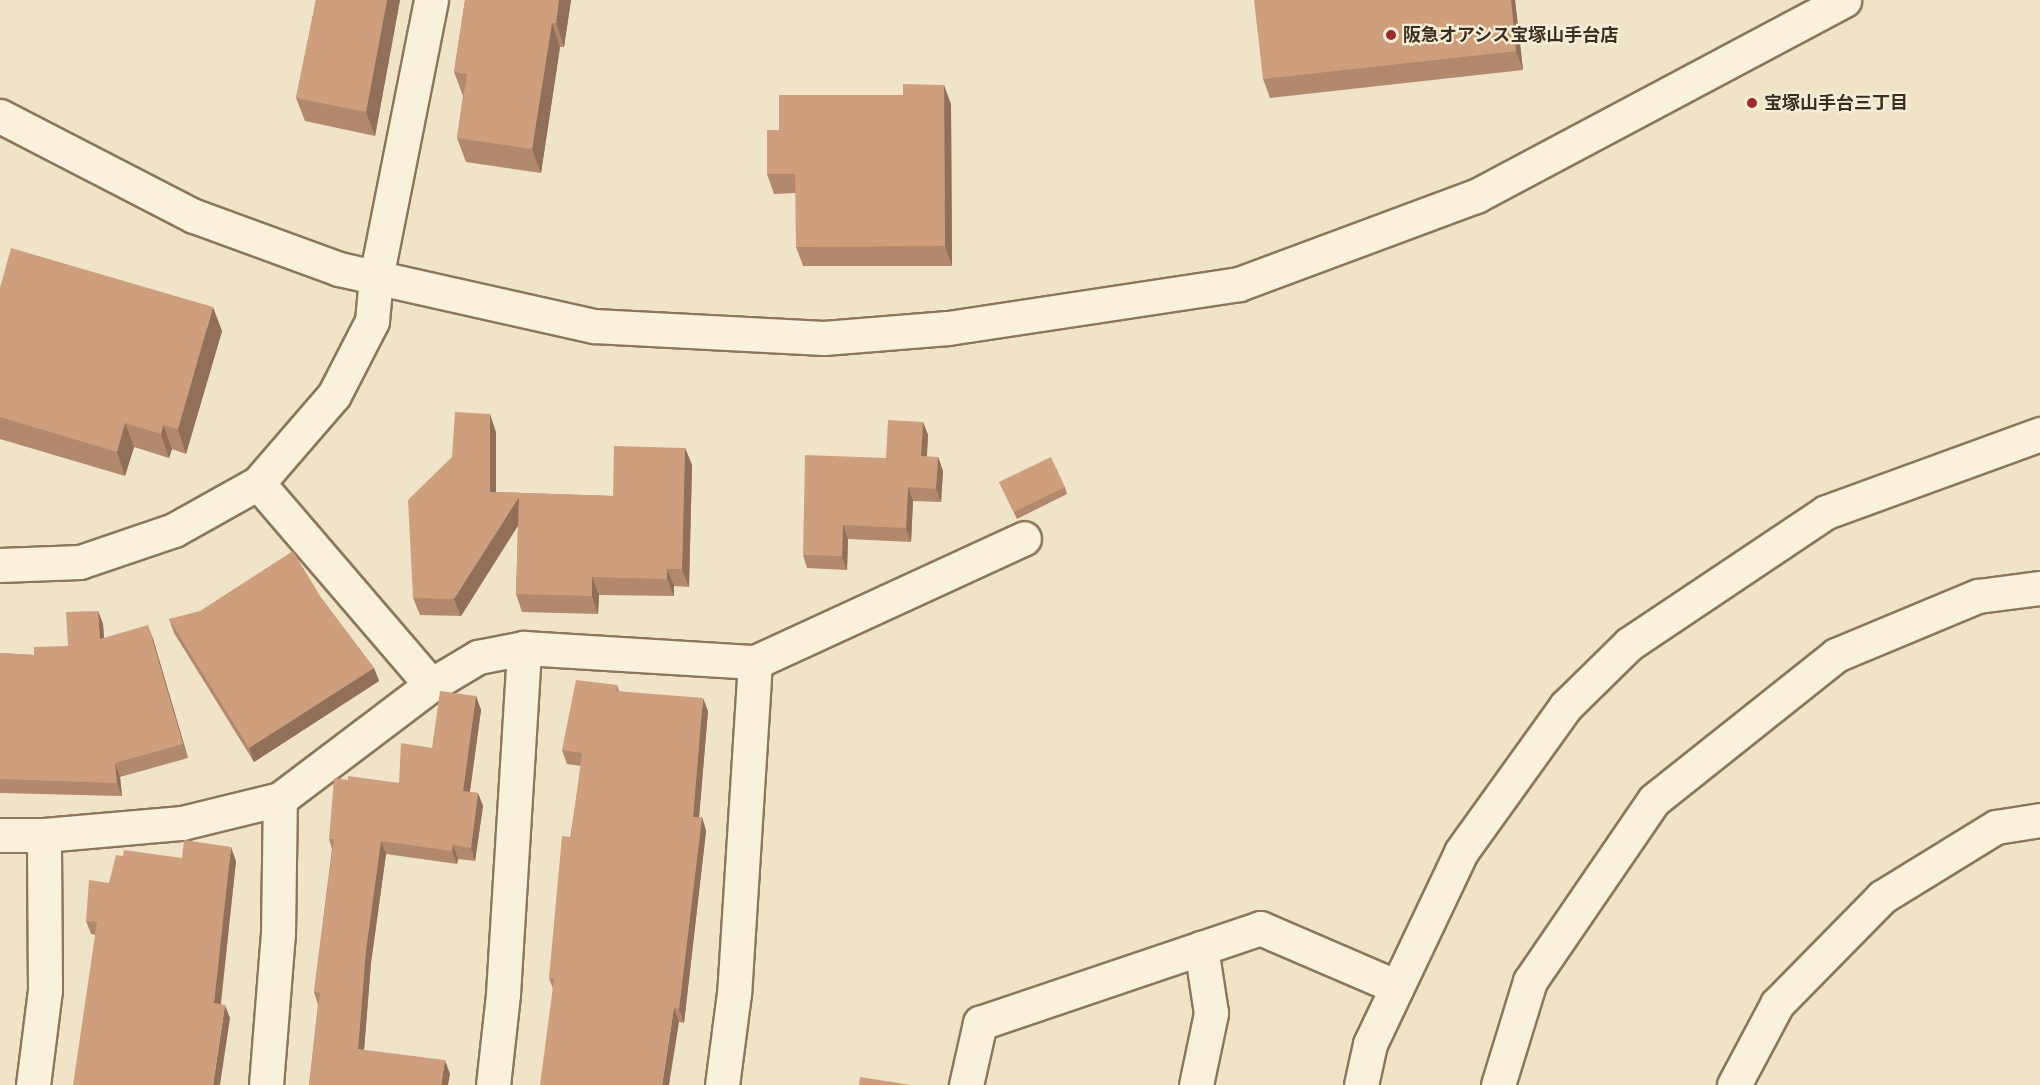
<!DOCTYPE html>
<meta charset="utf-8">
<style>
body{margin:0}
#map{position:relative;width:2040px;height:1085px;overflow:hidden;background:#f0e4c8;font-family:Merriweather,"Noto Sans JP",serif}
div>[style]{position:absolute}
.roads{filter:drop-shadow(2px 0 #8d765c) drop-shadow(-2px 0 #8d765c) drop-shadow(0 2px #8d765c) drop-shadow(0 -2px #8d765c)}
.minor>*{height:33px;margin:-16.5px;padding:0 16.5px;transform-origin:16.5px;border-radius:16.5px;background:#faf1dc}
.tertiary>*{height:33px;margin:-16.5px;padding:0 16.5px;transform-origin:16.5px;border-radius:16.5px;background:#faf1dc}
.wall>*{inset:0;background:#b2896c}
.shaded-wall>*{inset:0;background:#916f58}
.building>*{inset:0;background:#cf9f7d}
.dots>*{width:16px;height:16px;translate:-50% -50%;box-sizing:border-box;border:3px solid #f7eed8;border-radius:50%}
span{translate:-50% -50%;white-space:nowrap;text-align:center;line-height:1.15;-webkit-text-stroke:4.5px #f7eed8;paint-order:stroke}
.poi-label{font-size:18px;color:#3d2e20;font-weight:700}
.left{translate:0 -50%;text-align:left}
</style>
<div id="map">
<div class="roads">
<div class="minor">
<div style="left:258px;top:483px;width:266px;rotate:49.4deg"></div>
<div style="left:0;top:565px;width:80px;rotate:-2.1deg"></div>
<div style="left:80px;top:562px;width:99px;rotate:-18.8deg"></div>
<div style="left:174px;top:530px;width:96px;rotate:-29.2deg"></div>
<div style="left:258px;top:483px;width:116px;rotate:-49.2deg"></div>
<div style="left:334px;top:395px;width:83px;rotate:-62.8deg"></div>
<div style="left:372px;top:321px;width:43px;rotate:-84.7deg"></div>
<div style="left:376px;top:278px;width:283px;rotate:-78.8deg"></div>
<div style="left:755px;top:662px;width:296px;rotate:-24.7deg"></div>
<div style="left:0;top:835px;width:44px"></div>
<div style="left:44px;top:835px;width:139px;rotate:-5deg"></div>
<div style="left:182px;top:823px;width:101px;rotate:-13.8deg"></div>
<div style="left:280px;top:799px;width:189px;rotate:-37.1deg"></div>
<div style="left:431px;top:685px;width:55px;rotate:-30.8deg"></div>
<div style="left:478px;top:657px;width:47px;rotate:-11.1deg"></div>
<div style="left:524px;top:648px;width:231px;rotate:3.5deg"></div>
<div style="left:755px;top:662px;width:332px;rotate:93.6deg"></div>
<div style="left:734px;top:993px;width:93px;rotate:97.4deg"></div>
<div style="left:33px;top:1085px;width:96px;rotate:-82.8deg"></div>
<div style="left:45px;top:990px;width:155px;rotate:-90.4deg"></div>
<div style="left:266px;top:1085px;width:151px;rotate:-85.5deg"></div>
<div style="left:278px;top:934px;width:135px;rotate:-89.2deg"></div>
<div style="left:493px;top:1085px;width:92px;rotate:-83.7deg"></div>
<div style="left:503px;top:994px;width:347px;rotate:-86.5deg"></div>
<div style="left:966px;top:1085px;width:64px;rotate:-77.3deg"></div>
<div style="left:980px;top:1023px;width:296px;rotate:-18.7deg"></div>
<div style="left:1260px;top:928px;width:149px;rotate:23.3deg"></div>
<div style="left:1196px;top:1085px;width:74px;rotate:-78.2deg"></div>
<div style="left:1211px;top:1013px;width:66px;rotate:-98.7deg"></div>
<div style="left:1361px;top:1085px;width:42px;rotate:-77.6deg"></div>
<div style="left:1370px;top:1044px;width:212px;rotate:-64.6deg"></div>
<div style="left:1461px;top:852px;width:180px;rotate:-54.3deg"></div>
<div style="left:1566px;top:706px;width:88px;rotate:-44.5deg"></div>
<div style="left:1629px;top:644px;width:237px;rotate:-33.8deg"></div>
<div style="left:1826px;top:512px;width:228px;rotate:-20deg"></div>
<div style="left:1498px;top:1085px;width:109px;rotate:-72.9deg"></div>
<div style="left:1530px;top:981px;width:219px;rotate:-55.6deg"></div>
<div style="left:1654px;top:800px;width:233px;rotate:-38.5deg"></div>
<div style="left:1836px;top:655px;width:154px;rotate:-22.6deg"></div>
<div style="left:1978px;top:596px;width:63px;rotate:-7.4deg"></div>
<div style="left:1734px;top:1085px;width:92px;rotate:-62deg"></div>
<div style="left:1777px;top:1004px;width:150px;rotate:-45.5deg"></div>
<div style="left:1882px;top:897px;width:134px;rotate:-31.6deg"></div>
<div style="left:1996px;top:827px;width:45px;rotate:-9deg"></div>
</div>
<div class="tertiary">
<div style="left:0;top:116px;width:218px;rotate:27.3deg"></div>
<div style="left:194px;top:216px;width:154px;rotate:20.1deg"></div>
<div style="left:339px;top:269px;width:261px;rotate:12.6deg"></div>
<div style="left:594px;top:326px;width:230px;rotate:3deg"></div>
<div style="left:824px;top:338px;width:124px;rotate:-4.6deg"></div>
<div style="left:948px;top:328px;width:294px;rotate:-8.6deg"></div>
<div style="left:1239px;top:284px;width:253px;rotate:-20.4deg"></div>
<div style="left:1476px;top:196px;width:417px;rotate:-28deg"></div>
</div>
</div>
<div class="wall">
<div style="clip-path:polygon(316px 0,400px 0,375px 136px,305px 121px,296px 98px)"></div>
<div style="clip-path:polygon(465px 0,571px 0,564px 47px,560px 47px,541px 173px,466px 162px,457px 138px,463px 96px,454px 72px)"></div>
<div style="clip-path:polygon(1515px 0,1523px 70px,1270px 98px,1263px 79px)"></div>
<div style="clip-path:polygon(951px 104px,952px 266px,803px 266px,796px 247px,796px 193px,774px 194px,767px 174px,779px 130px)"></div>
<div style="clip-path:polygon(0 288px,222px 331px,186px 454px,172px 449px,169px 458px,134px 447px,125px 476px,0 439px)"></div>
<div style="clip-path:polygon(923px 422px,928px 435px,927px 457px,938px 457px,943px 471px,941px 502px,913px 501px,911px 542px,848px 539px,847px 570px,807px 568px,803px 555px,886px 458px)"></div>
<div style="clip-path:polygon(496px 432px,496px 492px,613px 496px,685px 448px,692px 465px,689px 587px,674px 586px,674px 596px,599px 595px,598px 614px,522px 612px,516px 594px,518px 526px,461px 616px,420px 615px,413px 598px)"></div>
<div style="clip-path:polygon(999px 482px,1065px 487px,1067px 494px,1017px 519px)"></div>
<div style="clip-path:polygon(322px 599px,374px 668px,379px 681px,254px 762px,174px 633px,169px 619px)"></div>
<div style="clip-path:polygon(98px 611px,103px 624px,104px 638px,153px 639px,188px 758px,120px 777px,122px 796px,0 793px,0 653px,34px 655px,68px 646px)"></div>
<div style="clip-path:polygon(617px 685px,619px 691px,708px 711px,699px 817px,702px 817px,706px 831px,684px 1023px,553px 989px,549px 978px,581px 766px,567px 764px,562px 750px)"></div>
<div style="clip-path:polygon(476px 696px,481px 710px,470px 792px,478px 793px,483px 806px,475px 861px,458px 859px,457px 864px,386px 854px,371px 963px,364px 1050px,450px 1074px,309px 1085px,318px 1005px,314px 992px,332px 849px,329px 839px,348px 780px,399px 783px,432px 748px)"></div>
<div style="clip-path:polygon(123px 856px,236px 861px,221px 1004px,230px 1018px,96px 935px,91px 934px,86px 921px,109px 883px)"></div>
</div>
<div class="shaded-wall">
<div style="clip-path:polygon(387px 0,400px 0,375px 136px,366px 112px)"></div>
<div style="clip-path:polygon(559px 0,571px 0,564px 47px,556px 23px)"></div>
<div style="clip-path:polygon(1511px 0,1515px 0,1523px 70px,1516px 51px)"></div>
<div style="clip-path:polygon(552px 23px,560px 47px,541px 173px,532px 149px)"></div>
<div style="clip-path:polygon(944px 85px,951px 104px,952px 266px,945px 246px)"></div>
<div style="clip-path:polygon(213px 307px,222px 331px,186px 454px,178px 429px)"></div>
<div style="clip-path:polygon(490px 414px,496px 432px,496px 509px,490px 492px)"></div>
<div style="clip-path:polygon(923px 422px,928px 435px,926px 470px,921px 456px)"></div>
<div style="clip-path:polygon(125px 423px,134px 447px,125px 476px,117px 452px)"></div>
<div style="clip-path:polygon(163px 425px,172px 449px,169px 458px,161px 434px)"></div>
<div style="clip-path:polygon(685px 448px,692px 465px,689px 587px,682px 569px)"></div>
<div style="clip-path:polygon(938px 457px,943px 471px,941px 502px,936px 489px)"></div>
<div style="clip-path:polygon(908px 487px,913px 501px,911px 542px,906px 528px)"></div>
<div style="clip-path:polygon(519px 497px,525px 514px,461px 616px,454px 599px)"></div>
<div style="clip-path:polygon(843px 525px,848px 539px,847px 570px,842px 556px)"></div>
<div style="clip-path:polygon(667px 569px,674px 586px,674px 596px,667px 579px)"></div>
<div style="clip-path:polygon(592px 577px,599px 595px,598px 614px,592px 596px)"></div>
<div style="clip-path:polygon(98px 611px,103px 624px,105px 653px,100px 639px)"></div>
<div style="clip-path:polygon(148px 625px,153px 639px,188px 758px,183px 744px)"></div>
<div style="clip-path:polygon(374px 668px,379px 681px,254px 762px,249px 748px)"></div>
<div style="clip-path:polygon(476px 696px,481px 710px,468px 804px,463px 791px)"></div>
<div style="clip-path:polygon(703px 698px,708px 711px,698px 830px,693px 817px)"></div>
<div style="clip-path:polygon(115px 763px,120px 777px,122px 796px,117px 783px)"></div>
<div style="clip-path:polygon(478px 793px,483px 806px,475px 861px,471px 848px)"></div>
<div style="clip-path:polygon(702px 817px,706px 831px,684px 1023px,679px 1009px)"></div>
<div style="clip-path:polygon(381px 841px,386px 854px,371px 963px,363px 1063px,358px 1049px,366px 950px)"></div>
<div style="clip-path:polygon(453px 845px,458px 859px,457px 864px,452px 851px)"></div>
<div style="clip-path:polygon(231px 847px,236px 861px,219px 1017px,214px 1003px)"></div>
<div style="clip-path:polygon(225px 1005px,230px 1018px,220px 1085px,213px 1085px)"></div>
<div style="clip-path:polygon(674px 1008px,679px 1022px,669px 1085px,662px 1085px)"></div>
<div style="clip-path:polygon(445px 1060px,450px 1074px,448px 1085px,441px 1085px)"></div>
</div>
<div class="building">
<div style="clip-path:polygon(316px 0,387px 0,366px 112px,296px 98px)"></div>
<div style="clip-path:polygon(465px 0,559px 0,556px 23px,552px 23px,532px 149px,457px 138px,467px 74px,454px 72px)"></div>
<div style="clip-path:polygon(1254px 0,1511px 0,1516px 51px,1263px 79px)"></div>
<div style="clip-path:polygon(903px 84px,944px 85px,945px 246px,796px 247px,795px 174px,767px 174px,767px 130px,779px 130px,779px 95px,903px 95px)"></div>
<div style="clip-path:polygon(11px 248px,213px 307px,178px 429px,163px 425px,161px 434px,125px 423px,117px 452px,0 417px,0 288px)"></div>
<div style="clip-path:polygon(455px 412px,490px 414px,490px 492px,613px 496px,614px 446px,685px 448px,682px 569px,667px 569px,667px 579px,592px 577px,592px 596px,516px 594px,519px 497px,454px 599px,413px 598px,408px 500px,452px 457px)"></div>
<div style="clip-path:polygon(888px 420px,923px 422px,921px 456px,938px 457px,936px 489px,908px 487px,906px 528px,843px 525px,842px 556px,803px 555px,805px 455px,886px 458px)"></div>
<div style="clip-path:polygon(1051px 457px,1065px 487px,1014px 512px,999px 482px)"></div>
<div style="clip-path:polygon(293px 551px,322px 599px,374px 668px,249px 748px,169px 619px,200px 611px)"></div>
<div style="clip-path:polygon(98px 611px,100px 639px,148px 625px,183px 744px,115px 763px,117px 783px,0 779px,0 653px,34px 655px,34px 647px,68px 646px,66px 612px)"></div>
<div style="clip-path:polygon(576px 680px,617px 685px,616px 691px,703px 698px,693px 817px,702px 817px,679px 1009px,674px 1008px,662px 1085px,540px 1085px,554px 979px,549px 978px,562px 836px,571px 837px,582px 753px,562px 750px)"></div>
<div style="clip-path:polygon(440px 691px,476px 696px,463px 791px,478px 793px,471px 848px,453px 845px,452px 851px,381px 841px,366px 950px,358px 1049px,445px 1060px,441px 1085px,309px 1085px,320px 993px,314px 992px,334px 839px,329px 839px,334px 778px,348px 780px,348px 776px,399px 783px,401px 743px,432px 748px)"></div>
<div style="clip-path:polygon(184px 840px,231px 847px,214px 1003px,225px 1005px,213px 1085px,73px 1085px,97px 922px,86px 921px,89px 880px,109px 883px,116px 855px,123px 856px,124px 850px,182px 858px)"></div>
<div style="clip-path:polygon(860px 1077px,911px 1085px,859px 1085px)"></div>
</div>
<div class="dots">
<div style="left:1391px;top:35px;background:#9e2a2b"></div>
<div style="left:1752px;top:103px;background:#9e2a2b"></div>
</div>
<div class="poi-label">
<span class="left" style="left:1403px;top:35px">阪急オアシス宝塚山手台店</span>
<span class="left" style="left:1764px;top:103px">宝塚山手台三丁目</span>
</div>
</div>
